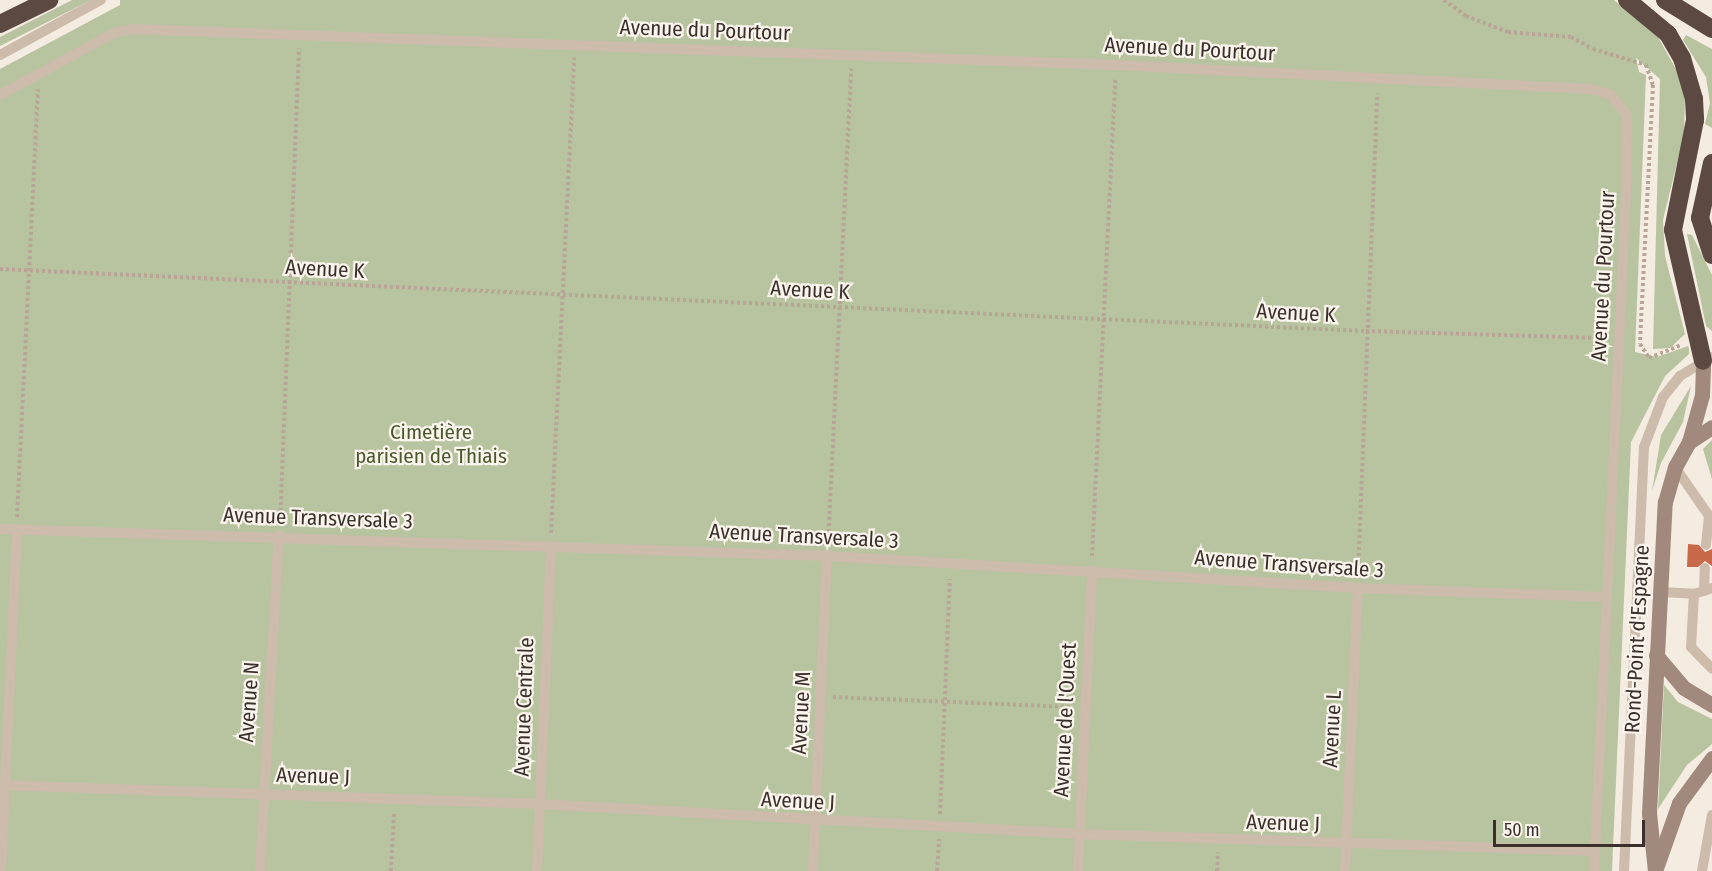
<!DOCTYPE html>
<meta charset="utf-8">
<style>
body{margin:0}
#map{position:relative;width:1712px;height:871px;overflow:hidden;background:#f4ebe1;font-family:"Fira Sans Condensed",sans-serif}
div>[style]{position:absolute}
.green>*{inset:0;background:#b8c4a0}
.building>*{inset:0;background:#c8694b}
.path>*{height:4px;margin-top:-2px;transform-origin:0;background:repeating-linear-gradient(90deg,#b9a596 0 3px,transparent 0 6px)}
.lane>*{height:10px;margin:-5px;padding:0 5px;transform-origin:5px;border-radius:5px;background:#cdbbac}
.secondary>*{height:15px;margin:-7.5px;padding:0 7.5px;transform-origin:7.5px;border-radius:7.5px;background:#a18a7d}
.highway>*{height:18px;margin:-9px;padding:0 9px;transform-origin:9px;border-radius:9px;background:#5c4a42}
span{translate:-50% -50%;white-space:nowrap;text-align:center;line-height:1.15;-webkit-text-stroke:4.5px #fbf5ee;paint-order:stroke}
.street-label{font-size:21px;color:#3b302b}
.park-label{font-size:21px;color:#4a5a2e}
.scale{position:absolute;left:1493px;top:820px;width:152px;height:27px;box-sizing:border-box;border:3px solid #3b302b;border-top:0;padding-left:8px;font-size:18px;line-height:21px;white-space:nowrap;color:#3b302b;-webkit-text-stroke:4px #fbf5ee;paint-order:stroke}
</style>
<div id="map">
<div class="green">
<div style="clip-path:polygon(72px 0,91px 0,0 46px,0 37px)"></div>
<div style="clip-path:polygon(120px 0,1614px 0,1658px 37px,1683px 82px,1685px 97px,1684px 135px,1663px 220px,1665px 256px,1685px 334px,1670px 348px,1653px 349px,1660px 79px,1636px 58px,1639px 72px,1646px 75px,1635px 352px,1657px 357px,1688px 346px,1689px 349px,1689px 354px,1665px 376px,1631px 442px,1612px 871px,0 871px,0 69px,120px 5px)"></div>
<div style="clip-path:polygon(1686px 35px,1712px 49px,1712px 128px,1705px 124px,1710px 103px,1706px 77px,1683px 40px)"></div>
<div style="clip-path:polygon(1687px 234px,1692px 235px,1712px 275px,1712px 331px,1706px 326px)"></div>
<div style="clip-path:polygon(1691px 386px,1683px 422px,1661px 463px,1652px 491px,1661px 435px)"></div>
<div style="clip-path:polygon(1712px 440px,1712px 479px,1703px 449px)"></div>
<div style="clip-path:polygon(1664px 685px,1678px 702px,1712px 719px,1712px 744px,1687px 765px,1658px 809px)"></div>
</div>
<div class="building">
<div style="clip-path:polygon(1688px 544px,1699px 545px,1705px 552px,1712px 549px,1712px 566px,1705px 561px,1698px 567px,1687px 567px)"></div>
</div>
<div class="path">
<div style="left:1444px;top:0;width:27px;rotate:36deg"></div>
<div style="left:1466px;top:16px;width:45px;rotate:20.9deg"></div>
<div style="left:1508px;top:32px;width:63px;rotate:4.5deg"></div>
<div style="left:1571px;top:37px;width:25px;rotate:29deg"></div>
<div style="left:1593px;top:49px;width:55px;rotate:16.8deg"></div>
<div style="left:1646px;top:65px;width:21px;rotate:71deg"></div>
<div style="left:1653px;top:85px;width:259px;rotate:92.9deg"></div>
<div style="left:1640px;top:344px;width:17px;rotate:57deg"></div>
<div style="left:1649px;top:358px;width:35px;rotate:-22deg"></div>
<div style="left:0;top:269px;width:1367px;rotate:2.6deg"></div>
<div style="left:1366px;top:331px;width:241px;rotate:1.7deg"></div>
<div style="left:17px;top:517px;width:428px;rotate:-87.2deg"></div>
<div style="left:280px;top:523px;width:475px;rotate:-87.7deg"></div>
<div style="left:551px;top:533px;width:476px;rotate:-87.2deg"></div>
<div style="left:828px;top:544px;width:476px;rotate:-87.2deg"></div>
<div style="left:1092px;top:556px;width:479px;rotate:-87.2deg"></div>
<div style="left:1358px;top:574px;width:481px;rotate:-87.7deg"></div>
<div style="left:833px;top:697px;width:239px;rotate:2.4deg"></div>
<div style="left:940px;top:814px;width:235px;rotate:-87.6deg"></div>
<div style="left:391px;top:871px;width:59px;rotate:-87.1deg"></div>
<div style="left:937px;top:871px;width:32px;rotate:-86deg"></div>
<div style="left:1217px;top:871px;width:19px;rotate:-87deg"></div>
</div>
<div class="lane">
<div style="left:0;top:55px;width:115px;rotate:-28.6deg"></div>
<div style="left:0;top:95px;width:130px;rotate:-28.5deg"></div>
<div style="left:114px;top:33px;width:19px;rotate:-12deg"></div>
<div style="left:133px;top:29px;width:984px;rotate:2.1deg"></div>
<div style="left:1116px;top:65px;width:475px;rotate:2.9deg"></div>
<div style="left:1590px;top:89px;width:21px;rotate:14deg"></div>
<div style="left:1610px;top:94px;width:27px;rotate:51deg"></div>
<div style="left:1627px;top:115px;width:80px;rotate:90.7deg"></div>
<div style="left:1626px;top:195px;width:677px;rotate:92.71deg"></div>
<div style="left:1675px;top:467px;width:60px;rotate:55.2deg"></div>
<div style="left:1709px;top:516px;width:29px;rotate:96deg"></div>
<div style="left:0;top:529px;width:827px;rotate:1.87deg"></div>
<div style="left:827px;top:556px;width:532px;rotate:3.45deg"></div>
<div style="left:1358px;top:588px;width:247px;rotate:2.1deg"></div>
<div style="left:1704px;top:591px;width:23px;rotate:-88deg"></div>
<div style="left:1661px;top:592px;width:33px;rotate:3deg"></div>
<div style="left:1694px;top:594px;width:19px;rotate:-18deg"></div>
<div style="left:1694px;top:594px;width:53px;rotate:93.2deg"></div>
<div style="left:1691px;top:647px;width:30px;rotate:46deg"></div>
<div style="left:0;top:785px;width:540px;rotate:2.02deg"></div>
<div style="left:540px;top:804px;width:541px;rotate:3.18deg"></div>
<div style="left:1080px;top:834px;width:515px;rotate:1.89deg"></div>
<div style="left:1px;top:871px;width:341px;rotate:-87.3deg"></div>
<div style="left:260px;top:871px;width:336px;rotate:-86.8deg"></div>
<div style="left:537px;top:871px;width:325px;rotate:-87.5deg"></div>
<div style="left:813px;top:871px;width:315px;rotate:-87.5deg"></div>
<div style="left:1078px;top:871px;width:301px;rotate:-87.3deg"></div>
<div style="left:1345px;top:871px;width:283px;rotate:-87.4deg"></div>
<div style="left:1624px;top:871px;width:424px;rotate:-87.3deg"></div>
<div style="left:1644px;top:447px;width:53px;rotate:-69.2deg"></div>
<div style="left:1663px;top:397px;width:27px;rotate:-51deg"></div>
<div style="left:1680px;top:376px;width:37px;rotate:-31deg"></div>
<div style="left:1702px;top:871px;width:57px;rotate:-79.9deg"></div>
</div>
<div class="secondary">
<div style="left:1689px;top:442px;width:49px;rotate:-74.5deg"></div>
<div style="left:1702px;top:395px;width:34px;rotate:-88deg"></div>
<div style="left:1656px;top:655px;width:43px;rotate:49.7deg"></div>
<div style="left:1684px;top:688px;width:33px;rotate:31deg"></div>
<div style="left:1656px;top:868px;width:69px;rotate:-70.5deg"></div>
<div style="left:1679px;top:803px;width:56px;rotate:-53.7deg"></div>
<div style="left:1655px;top:871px;width:58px;rotate:-95.9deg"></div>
<div style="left:1649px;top:813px;width:311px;rotate:-87.1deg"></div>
<div style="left:1665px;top:502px;width:36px;rotate:-74deg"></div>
<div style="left:1675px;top:467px;width:29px;rotate:-61deg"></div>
<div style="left:1689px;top:442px;width:27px;rotate:-33deg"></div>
</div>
<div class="highway">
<div style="left:1627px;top:0;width:53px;rotate:39.7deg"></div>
<div style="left:1668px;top:34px;width:28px;rotate:60deg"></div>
<div style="left:1682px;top:58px;width:43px;rotate:73.7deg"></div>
<div style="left:1694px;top:99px;width:21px;rotate:87deg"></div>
<div style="left:1695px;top:120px;width:112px;rotate:101.3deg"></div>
<div style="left:1673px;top:230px;width:134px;rotate:77.1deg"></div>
<div style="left:1665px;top:0;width:55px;rotate:31.7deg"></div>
<div style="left:0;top:24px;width:55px;rotate:-26.1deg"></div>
<div style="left:1712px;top:163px;width:56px;rotate:102.3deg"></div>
<div style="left:1700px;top:218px;width:39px;rotate:72deg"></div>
</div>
<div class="street-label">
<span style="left:705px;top:30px;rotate:2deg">Avenue du Pourtour</span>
<span style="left:1190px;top:49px;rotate:3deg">Avenue du Pourtour</span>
<span style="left:325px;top:269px;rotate:3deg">Avenue K</span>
<span style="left:1603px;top:276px;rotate:-87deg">Avenue du Pourtour</span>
<span style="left:810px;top:290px;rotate:3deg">Avenue K</span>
<span style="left:1296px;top:313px;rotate:3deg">Avenue K</span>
<span style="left:318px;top:518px;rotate:2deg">Avenue Transversale 3</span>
<span style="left:804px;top:536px;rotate:3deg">Avenue Transversale 3</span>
<span style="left:1289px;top:564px;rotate:4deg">Avenue Transversale 3</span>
<span style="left:1637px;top:639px;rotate:-87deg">Rond-Point d'Espagne</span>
<span style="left:249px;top:702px;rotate:-86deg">Avenue N</span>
<span style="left:524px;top:707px;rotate:-88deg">Avenue Centrale</span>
<span style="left:801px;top:713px;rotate:-87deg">Avenue M</span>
<span style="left:1065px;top:720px;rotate:-87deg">Avenue de l'Ouest</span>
<span style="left:1332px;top:729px;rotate:-87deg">Avenue L</span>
<span style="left:313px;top:776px;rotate:2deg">Avenue J</span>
<span style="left:798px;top:801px;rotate:3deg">Avenue J</span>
<span style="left:1283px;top:823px;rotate:2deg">Avenue J</span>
</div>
<div class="park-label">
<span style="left:431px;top:444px">Cimetière<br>parisien de Thiais</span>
</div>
<div class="scale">50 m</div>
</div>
